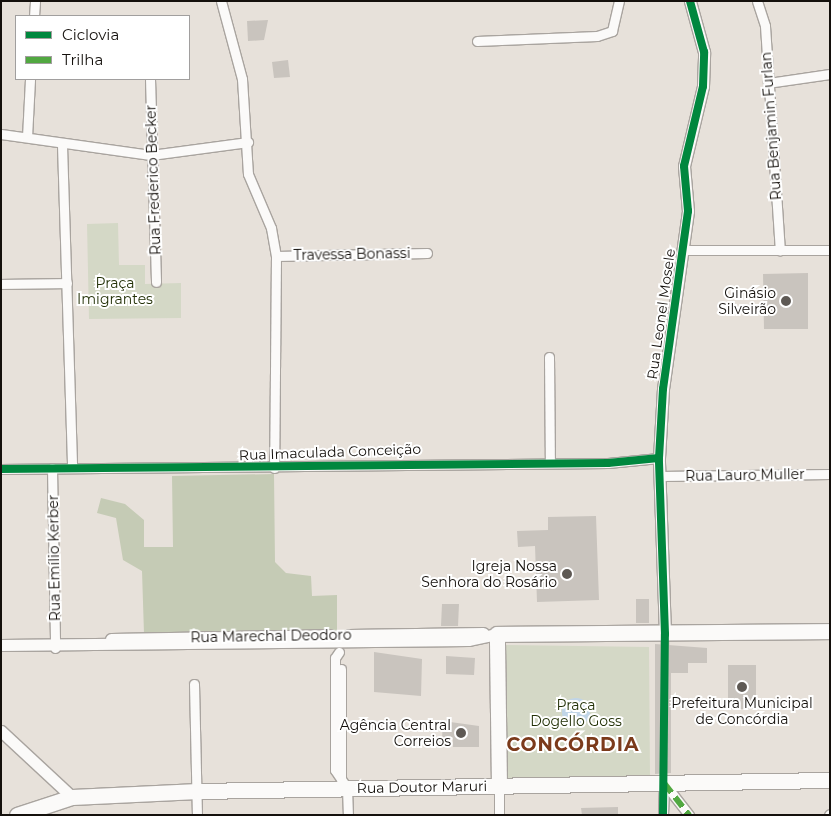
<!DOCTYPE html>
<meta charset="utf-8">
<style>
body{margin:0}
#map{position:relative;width:831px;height:816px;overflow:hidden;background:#e7e1da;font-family:Montserrat,sans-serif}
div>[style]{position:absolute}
.green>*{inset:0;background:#d4d8c6}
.forest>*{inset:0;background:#c5cbb5}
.water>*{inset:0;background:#c1d5e7}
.round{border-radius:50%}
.building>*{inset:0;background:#c9c4be}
.minor-tunnel>*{height:9px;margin-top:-4.5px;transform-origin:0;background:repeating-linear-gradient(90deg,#c7c2bb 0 9px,transparent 0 13.5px)}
.roads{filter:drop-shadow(1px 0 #a9a49f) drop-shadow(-1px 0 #a9a49f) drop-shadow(0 1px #a9a49f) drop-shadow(0 -1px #a9a49f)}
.minor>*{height:9px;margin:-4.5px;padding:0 4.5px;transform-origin:4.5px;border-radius:4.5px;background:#fbfaf9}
.tertiary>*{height:11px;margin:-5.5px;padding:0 5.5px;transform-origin:5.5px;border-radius:5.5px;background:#fbfaf9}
.primary>*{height:15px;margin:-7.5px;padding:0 7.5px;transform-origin:7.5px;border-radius:7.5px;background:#fbfaf9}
.quiet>*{height:6px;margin-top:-3px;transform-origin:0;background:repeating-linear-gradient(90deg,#51a841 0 12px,transparent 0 18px)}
.cycleway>*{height:8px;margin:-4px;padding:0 4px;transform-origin:4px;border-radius:4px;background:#00873e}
.dots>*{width:14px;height:14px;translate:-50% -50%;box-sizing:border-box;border:2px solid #fff;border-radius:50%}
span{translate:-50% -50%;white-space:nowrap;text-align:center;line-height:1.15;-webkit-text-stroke:4px #fff;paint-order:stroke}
.street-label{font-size:14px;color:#14100c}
.park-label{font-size:14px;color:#233107}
.poi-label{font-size:14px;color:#14100c}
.right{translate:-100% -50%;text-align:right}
.district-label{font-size:19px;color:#7b3a1b;font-weight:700;letter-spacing:1px}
.frame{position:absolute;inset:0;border:2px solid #14100c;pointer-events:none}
.legend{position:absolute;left:15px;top:15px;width:175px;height:65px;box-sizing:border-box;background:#fff;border:1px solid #a19f9e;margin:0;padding:6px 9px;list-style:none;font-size:15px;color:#14100c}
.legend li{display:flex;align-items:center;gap:10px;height:25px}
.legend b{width:25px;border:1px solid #a19f9e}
</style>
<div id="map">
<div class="green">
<div style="clip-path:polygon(118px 223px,119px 265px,145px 265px,145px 284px,181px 283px,181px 318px,89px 319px,87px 224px)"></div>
<div style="clip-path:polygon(504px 645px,649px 647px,650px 777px,503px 781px)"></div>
</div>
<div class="forest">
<div style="clip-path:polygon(274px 474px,275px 562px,286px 573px,311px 576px,312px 596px,337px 595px,337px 632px,144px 634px,142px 571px,123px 560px,116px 518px,97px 513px,101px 498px,125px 504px,144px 520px,144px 547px,173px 547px,172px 476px)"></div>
</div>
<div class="water">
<div class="round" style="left:562px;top:698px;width:28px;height:28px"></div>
</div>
<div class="building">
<div style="clip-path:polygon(268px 20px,264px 40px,248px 41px,247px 21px)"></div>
<div style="clip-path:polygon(288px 60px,290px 77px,274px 78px,272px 62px)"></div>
<div style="clip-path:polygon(808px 273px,808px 329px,764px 329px,763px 274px)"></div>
<div style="clip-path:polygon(596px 516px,599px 600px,537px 602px,535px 546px,518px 547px,517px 531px,548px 530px,548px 517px)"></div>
<div style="clip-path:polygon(636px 599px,649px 599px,649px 623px,636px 623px)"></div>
<div style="clip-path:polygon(442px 604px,459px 604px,458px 626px,441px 626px)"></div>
<div style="clip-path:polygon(655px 644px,707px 648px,707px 663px,688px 663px,688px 673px,671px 673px,671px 773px,655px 774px)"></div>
<div style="clip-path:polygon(374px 652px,422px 659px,421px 696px,374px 692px)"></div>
<div style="clip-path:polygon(446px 656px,475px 658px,474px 675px,446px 674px)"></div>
<div style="clip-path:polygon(728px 665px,756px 665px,756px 709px,728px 709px)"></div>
<div style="clip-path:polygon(443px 721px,479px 726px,479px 747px,453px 747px,453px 739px,442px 739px)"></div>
<div style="clip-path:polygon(618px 807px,618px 815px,582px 815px,581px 808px)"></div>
</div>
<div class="minor-tunnel">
<div style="left:664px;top:783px;width:149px;rotate:-89.6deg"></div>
</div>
<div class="roads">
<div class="minor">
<div style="left:221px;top:1px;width:81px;rotate:74.9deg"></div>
<div style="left:242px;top:79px;width:95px;rotate:86.4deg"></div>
<div style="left:248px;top:174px;width:59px;rotate:66.9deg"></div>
<div style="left:271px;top:228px;width:28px;rotate:80deg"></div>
<div style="left:276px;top:256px;width:212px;rotate:90.5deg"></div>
<div style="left:757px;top:1px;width:26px;rotate:72deg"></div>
<div style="left:765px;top:26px;width:225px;rotate:86.2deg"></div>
<div style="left:34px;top:16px;width:15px;rotate:-86deg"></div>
<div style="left:477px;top:41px;width:120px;rotate:-2.4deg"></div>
<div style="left:597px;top:36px;width:16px;rotate:-18deg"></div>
<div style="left:612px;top:31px;width:31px;rotate:-77deg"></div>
<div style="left:150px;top:79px;width:203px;rotate:88.3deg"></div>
<div style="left:768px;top:83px;width:63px;rotate:-8.3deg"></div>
<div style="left:1px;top:134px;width:151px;rotate:8deg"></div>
<div style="left:151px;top:155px;width:98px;rotate:-7.6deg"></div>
<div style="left:27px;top:137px;width:58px;rotate:-87deg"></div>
<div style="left:62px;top:145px;width:322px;rotate:88.2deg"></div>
<div style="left:682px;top:250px;width:148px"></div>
<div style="left:276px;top:256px;width:151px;rotate:-1.1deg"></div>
<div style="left:1px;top:284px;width:66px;rotate:-0.9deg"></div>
<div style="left:549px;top:357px;width:106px;rotate:89.5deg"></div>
<div style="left:52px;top:468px;width:180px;rotate:89deg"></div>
<div style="left:1px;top:469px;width:607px;rotate:-0.57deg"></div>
<div style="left:608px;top:463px;width:51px;rotate:-5.6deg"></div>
<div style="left:660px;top:476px;width:170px;rotate:-0.7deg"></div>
<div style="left:339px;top:652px;width:7px;rotate:124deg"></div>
<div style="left:335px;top:658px;width:112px;rotate:90deg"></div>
<div style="left:335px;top:770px;width:22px;rotate:56deg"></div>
<div style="left:347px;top:788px;width:27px;rotate:88deg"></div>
<div style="left:194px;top:684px;width:131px;rotate:88.7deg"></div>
<div style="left:341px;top:779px;width:110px;rotate:-90deg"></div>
<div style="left:664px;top:783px;width:41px;rotate:52deg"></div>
<div style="left:499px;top:786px;width:29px;rotate:90deg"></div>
<div style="left:663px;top:815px;width:32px;rotate:-88deg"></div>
<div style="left:829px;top:815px;width:1px;rotate:-45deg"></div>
</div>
<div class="tertiary">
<div style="left:665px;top:634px;width:176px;rotate:-92deg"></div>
<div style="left:659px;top:458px;width:69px;rotate:-86.7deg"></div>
<div style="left:663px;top:389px;width:180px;rotate:-82deg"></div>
<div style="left:688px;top:211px;width:45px;rotate:-95.1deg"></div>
<div style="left:684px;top:166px;width:82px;rotate:-76.6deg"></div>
<div style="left:703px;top:86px;width:34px;rotate:-88deg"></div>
<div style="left:704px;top:52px;width:53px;rotate:-105.4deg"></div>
<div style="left:349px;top:635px;width:134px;rotate:-0.9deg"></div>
<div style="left:111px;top:639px;width:219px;rotate:-1deg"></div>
<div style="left:1px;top:645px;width:467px;rotate:-0.6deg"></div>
<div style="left:468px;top:640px;width:30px;rotate:-12deg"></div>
<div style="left:1px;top:731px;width:97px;rotate:42.9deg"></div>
</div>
<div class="primary">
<div style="left:499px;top:786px;width:152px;rotate:-90.8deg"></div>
<div style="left:497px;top:634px;width:333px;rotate:-0.5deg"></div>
<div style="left:17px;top:815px;width:58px;rotate:-18.1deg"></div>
<div style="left:72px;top:797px;width:126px;rotate:-2.7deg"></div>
<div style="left:198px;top:791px;width:632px;rotate:-1deg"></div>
</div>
</div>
<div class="quiet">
<div style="left:664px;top:783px;width:41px;rotate:52deg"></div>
</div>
<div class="cycleway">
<div style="left:1px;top:469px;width:607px;rotate:-0.57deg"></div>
<div style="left:608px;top:463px;width:51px;rotate:-5.6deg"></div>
<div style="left:663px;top:815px;width:181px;rotate:-89.4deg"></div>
<div style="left:665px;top:634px;width:176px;rotate:-92deg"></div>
<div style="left:659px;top:458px;width:69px;rotate:-86.7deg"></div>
<div style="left:663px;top:389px;width:180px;rotate:-82deg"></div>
<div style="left:688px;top:211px;width:45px;rotate:-95.1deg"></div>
<div style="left:684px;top:166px;width:82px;rotate:-76.6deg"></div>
<div style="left:703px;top:86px;width:34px;rotate:-88deg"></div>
<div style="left:704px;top:52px;width:53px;rotate:-105.4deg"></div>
</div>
<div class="dots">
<div style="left:786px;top:301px;background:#5e5954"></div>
<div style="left:567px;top:574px;background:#5e5954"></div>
<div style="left:742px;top:687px;background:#5e5954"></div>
<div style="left:461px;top:733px;background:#5e5954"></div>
</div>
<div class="street-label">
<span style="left:771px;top:126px;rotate:-94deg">Rua Benjamin Furlan</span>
<span style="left:153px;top:180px;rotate:-92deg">Rua Frederico Becker</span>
<span style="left:352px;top:254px;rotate:-1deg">Travessa Bonassi</span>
<span style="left:661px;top:314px;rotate:-82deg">Rua Leonel Mosele</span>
<span style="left:330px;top:452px;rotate:-2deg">Rua Imaculada Conceição</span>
<span style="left:745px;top:475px;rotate:-1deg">Rua Lauro Muller</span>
<span style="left:54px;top:558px;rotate:-91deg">Rua Emílio Kerber</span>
<span style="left:271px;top:636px;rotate:-1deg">Rua Marechal Deodoro</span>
<span style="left:422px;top:787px;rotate:-1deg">Rua Doutor Maruri</span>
</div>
<div class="park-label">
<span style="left:115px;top:291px">Praça<br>Imigrantes</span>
<span style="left:576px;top:713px">Praça<br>Dogello Goss</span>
</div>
<div class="poi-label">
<span class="right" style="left:776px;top:301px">Ginásio<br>Silveirão</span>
<span class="right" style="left:557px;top:574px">Igreja Nossa<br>Senhora do Rosário</span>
<span style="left:742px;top:711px">Prefeitura Municipal<br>de Concórdia</span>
<span class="right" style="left:451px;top:733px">Agência Central<br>Correios</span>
</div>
<div class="district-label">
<span style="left:573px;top:745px">CONCÓRDIA</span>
</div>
<div class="frame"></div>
<ul class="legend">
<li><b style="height:6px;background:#00873e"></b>Ciclovia</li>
<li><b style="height:6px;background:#51a841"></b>Trilha</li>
</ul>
</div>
